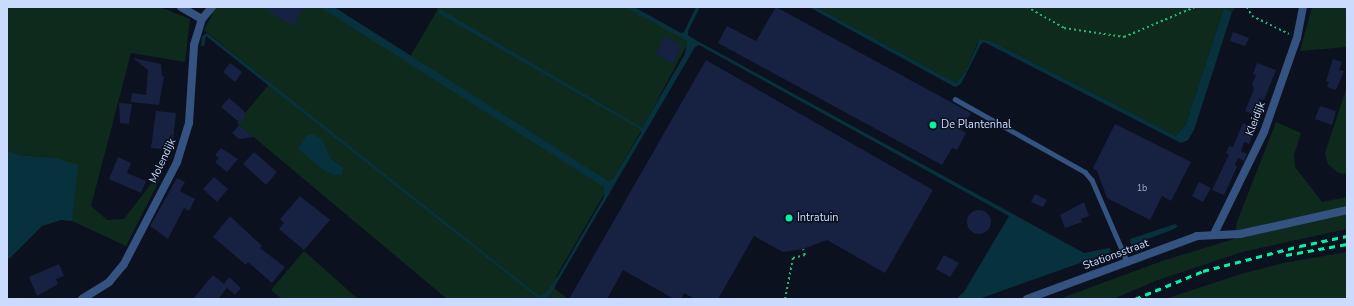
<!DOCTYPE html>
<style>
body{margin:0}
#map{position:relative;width:1354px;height:306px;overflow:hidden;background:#0c111f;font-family:"Nunito Sans",sans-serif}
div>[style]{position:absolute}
.green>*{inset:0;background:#0e2a1d}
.water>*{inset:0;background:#07323d}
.building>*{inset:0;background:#172141}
.round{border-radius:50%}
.path>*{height:2px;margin-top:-1px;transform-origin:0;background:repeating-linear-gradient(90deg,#28b56f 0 2px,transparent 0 5px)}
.lane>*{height:4.5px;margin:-2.25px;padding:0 2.25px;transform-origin:2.25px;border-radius:2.25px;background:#345381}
.street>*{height:8px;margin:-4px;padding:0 4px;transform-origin:4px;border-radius:4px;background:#345381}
.rail>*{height:3px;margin-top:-1.5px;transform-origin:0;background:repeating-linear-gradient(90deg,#00f5a2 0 6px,transparent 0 11px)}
.dots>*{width:11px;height:11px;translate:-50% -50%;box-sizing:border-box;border:2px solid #0c111f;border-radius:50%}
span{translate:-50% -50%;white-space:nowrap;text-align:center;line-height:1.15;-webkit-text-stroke:3px #0c111f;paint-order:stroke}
.number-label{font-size:9px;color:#9dacd0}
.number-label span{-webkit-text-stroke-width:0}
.street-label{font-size:11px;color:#cadbff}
.poi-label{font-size:11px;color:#cadbff}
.left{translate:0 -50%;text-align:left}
.frame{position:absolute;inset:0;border:8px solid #cadbff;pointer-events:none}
</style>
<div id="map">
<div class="green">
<div style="clip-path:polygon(7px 7px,162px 8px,190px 19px,185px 62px,131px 53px,91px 206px,107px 220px,124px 219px,154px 180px,160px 179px,126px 246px,72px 221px,55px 158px,20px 155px,7px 150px)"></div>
<div style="clip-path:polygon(evenodd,216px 7px,332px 7px,410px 57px,438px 9px,435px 7px,633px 7px,690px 39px,641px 131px,557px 275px,555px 289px,568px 299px,447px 299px,237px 123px,270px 83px,204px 30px,216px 7px,321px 138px,331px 159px,344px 168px,339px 175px,334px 175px,321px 138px)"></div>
<div style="clip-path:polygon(816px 7px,1236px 7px,1232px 12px,1224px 8px,1186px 124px,1176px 136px,991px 41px,982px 39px,977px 44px,965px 72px,956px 83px)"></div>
<div style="clip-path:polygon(1312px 7px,1347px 7px,1347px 47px,1300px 51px)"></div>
<div style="clip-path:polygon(1347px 87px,1347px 173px,1343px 174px,1337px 172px,1328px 164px,1325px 153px)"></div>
<div style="clip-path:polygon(1276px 122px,1301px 133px,1294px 155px,1295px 167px,1322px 202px,1347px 197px,1347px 229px,1242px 252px,1158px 280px,1113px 299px,1059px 299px,1162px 261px,1234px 239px,1237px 222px)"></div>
<div style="clip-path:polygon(304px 251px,358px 299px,282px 299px,271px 290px)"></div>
<div style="clip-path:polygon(1347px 252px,1347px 299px,1165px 299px,1241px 274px,1283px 263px)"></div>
</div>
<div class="water">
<div style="clip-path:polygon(320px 7px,334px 7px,608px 181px,612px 180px,641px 133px,640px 129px,438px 13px,440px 9px,642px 128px,685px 54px,687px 41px,625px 7px,634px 7px,681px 33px,684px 32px,696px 7px,700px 7px,688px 31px,688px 35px,692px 38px,1084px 253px,1110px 248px,1111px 252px,979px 299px,956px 299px,964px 292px,1009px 216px,699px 45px,695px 47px,551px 293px,545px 299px,539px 299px,206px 36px,204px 46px,201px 46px,202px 36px,207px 33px,535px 293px,541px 296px,545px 293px,555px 281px,604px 197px,604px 187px)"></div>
<div style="clip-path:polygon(809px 7px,816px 7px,956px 83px,965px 72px,980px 39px,991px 41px,1176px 136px,1186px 124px,1224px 8px,1232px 12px,1194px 130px,1188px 140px,1181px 143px,984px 42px,981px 44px,961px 84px,955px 87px)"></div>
<div style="clip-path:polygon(312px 134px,322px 139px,331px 159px,344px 168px,341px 175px,334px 175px,325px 171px,298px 149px,306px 136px)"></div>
<div style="clip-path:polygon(7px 150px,20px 155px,55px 158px,78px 165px,72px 221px,61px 220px,42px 226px,9px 259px,7px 256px)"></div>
<div style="clip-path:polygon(1175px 224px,1178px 226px,1172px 230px,1131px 245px,1130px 239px)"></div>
</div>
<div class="building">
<div style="clip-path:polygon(262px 7px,305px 7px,293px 26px)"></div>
<div style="clip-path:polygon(776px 7px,971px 113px,961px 130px,966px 133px,957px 150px,952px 148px,942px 165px,718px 43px,727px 26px,756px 41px)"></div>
<div style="clip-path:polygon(1233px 32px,1249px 38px,1245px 46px,1230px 41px)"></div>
<div style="clip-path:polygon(664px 36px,682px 46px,673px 64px,655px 54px)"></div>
<div style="clip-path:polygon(133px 58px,161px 64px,162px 76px,164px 76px,159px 105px,131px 102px,132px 93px,146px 95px,148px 70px)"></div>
<div style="clip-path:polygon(1333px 59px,1342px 62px,1339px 70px,1344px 71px,1336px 90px,1327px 87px,1329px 82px,1326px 81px)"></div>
<div style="clip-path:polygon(706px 60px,933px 190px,885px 273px,827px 240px,803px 249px,783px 252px,754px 236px,718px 299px,695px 299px,684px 293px,681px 299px,674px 299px,623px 270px,607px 299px,569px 299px)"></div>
<div style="clip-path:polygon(230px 63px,242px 72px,235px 82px,223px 72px)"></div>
<div style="clip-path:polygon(1257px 63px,1276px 70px,1264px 100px,1262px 99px,1255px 115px,1245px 111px,1254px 89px,1252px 84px,1256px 75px,1253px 74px)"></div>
<div style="clip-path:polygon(229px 98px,244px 111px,246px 115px,240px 123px,221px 107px)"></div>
<div style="clip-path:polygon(119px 103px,132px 104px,129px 124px,120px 123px)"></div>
<div style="clip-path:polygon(1320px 106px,1336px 111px,1332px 125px,1315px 119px)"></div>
<div style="clip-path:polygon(156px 111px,176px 113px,172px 150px,151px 148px)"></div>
<div style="clip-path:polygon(1243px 123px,1256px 128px,1249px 144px,1244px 142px,1241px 151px,1247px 154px,1244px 161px,1238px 158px,1235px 165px,1237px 167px,1224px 195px,1212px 190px,1229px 155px,1226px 153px,1229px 146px,1233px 147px)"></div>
<div style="clip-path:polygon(1115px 124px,1191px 162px,1171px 201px,1162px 196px,1150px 220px,1107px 198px,1097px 171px,1093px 168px)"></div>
<div style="clip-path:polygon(239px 125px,254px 137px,239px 139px,232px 133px)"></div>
<div style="clip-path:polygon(221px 148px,238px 159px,227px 172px,215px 162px,219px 158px,215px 155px)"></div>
<div style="clip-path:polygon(254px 152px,277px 172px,266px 185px,243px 164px)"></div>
<div style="clip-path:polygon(118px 157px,131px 163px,127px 173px,146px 181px,141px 193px,109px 179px)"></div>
<div style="clip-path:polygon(214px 177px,228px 189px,217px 202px,203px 189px)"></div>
<div style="clip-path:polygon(177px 178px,185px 182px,180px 191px,195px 199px,189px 211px,184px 208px,168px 239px,150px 226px)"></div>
<div style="clip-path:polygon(1199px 182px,1211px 188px,1203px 202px,1192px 196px)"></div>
<div style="clip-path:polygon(1035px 194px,1047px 200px,1043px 207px,1031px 202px)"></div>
<div style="clip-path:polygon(300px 196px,330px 220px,304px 250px,279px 229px,284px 223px,280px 219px)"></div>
<div style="clip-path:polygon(1084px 202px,1089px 216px,1081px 219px,1082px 222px,1065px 228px,1060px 215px)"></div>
<div class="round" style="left:967px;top:210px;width:24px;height:24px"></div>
<div style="clip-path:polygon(230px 216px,262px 246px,260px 248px,285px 267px,272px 283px,248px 262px,246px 265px,213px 237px)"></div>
<div style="clip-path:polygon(944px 255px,959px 263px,950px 277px,936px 269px)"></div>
<div style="clip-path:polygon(59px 264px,64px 276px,56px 279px,58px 284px,37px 296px,29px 277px)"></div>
<div style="clip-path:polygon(213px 275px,224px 284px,229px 277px,241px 288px,235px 295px,227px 288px,218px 299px,193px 299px)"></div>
</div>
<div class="path">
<div style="left:1027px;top:7px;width:43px;rotate:29.6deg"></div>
<div style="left:1064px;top:28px;width:61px;rotate:8.5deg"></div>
<div style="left:1124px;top:37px;width:77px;rotate:-22.9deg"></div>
<div style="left:1247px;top:7px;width:10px;rotate:61deg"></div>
<div style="left:1252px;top:16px;width:41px;rotate:25.9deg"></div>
<div style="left:785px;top:299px;width:42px;rotate:-79deg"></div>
<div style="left:793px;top:258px;width:12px;rotate:-14deg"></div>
<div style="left:805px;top:255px;width:6px;rotate:-108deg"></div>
</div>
<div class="lane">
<div style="left:955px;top:99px;width:149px;rotate:29.3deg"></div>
<div style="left:1085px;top:172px;width:11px;rotate:49deg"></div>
<div style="left:1092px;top:180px;width:90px;rotate:66.6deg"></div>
</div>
<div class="street">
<div style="left:181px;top:7px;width:24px;rotate:30deg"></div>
<div style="left:1214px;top:234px;width:114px;rotate:-63.9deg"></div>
<div style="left:1264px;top:132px;width:100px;rotate:-70.7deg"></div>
<div style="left:1297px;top:38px;width:32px;rotate:-79deg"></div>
<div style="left:82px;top:299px;width:32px;rotate:-32deg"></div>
<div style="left:109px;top:282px;width:23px;rotate:-50deg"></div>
<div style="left:124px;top:264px;width:115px;rotate:-62.5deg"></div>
<div style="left:177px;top:162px;width:41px;rotate:-72.9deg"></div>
<div style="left:189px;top:123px;width:78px;rotate:-86.3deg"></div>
<div style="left:194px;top:45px;width:27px;rotate:-73deg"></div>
<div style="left:202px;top:19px;width:16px;rotate:-50deg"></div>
<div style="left:1027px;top:299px;width:181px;rotate:-20.3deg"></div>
<div style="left:1197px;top:236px;width:43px;rotate:-2.7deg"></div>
<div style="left:1240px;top:234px;width:110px;rotate:-12.6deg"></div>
</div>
<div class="rail">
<div style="left:1286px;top:255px;width:62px;rotate:-10.2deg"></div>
<div style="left:1135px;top:299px;width:74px;rotate:-22.4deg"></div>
<div style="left:1203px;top:271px;width:100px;rotate:-14.5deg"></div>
<div style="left:1300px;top:246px;width:48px;rotate:-12deg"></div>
</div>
<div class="dots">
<div style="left:933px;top:125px;background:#00f5a2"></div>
<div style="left:789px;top:218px;background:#00f5a2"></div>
</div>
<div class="number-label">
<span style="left:1142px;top:188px">1b</span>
</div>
<div class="street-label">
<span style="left:1256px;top:119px;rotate:-69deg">Kleidijk</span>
<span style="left:163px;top:161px;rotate:-65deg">Molendijk</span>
<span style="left:1116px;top:255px;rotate:-20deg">Stationsstraat</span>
</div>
<div class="poi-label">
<span class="left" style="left:941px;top:125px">De Plantenhal</span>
<span class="left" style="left:797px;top:218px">Intratuin</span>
</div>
<div class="frame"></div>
</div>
